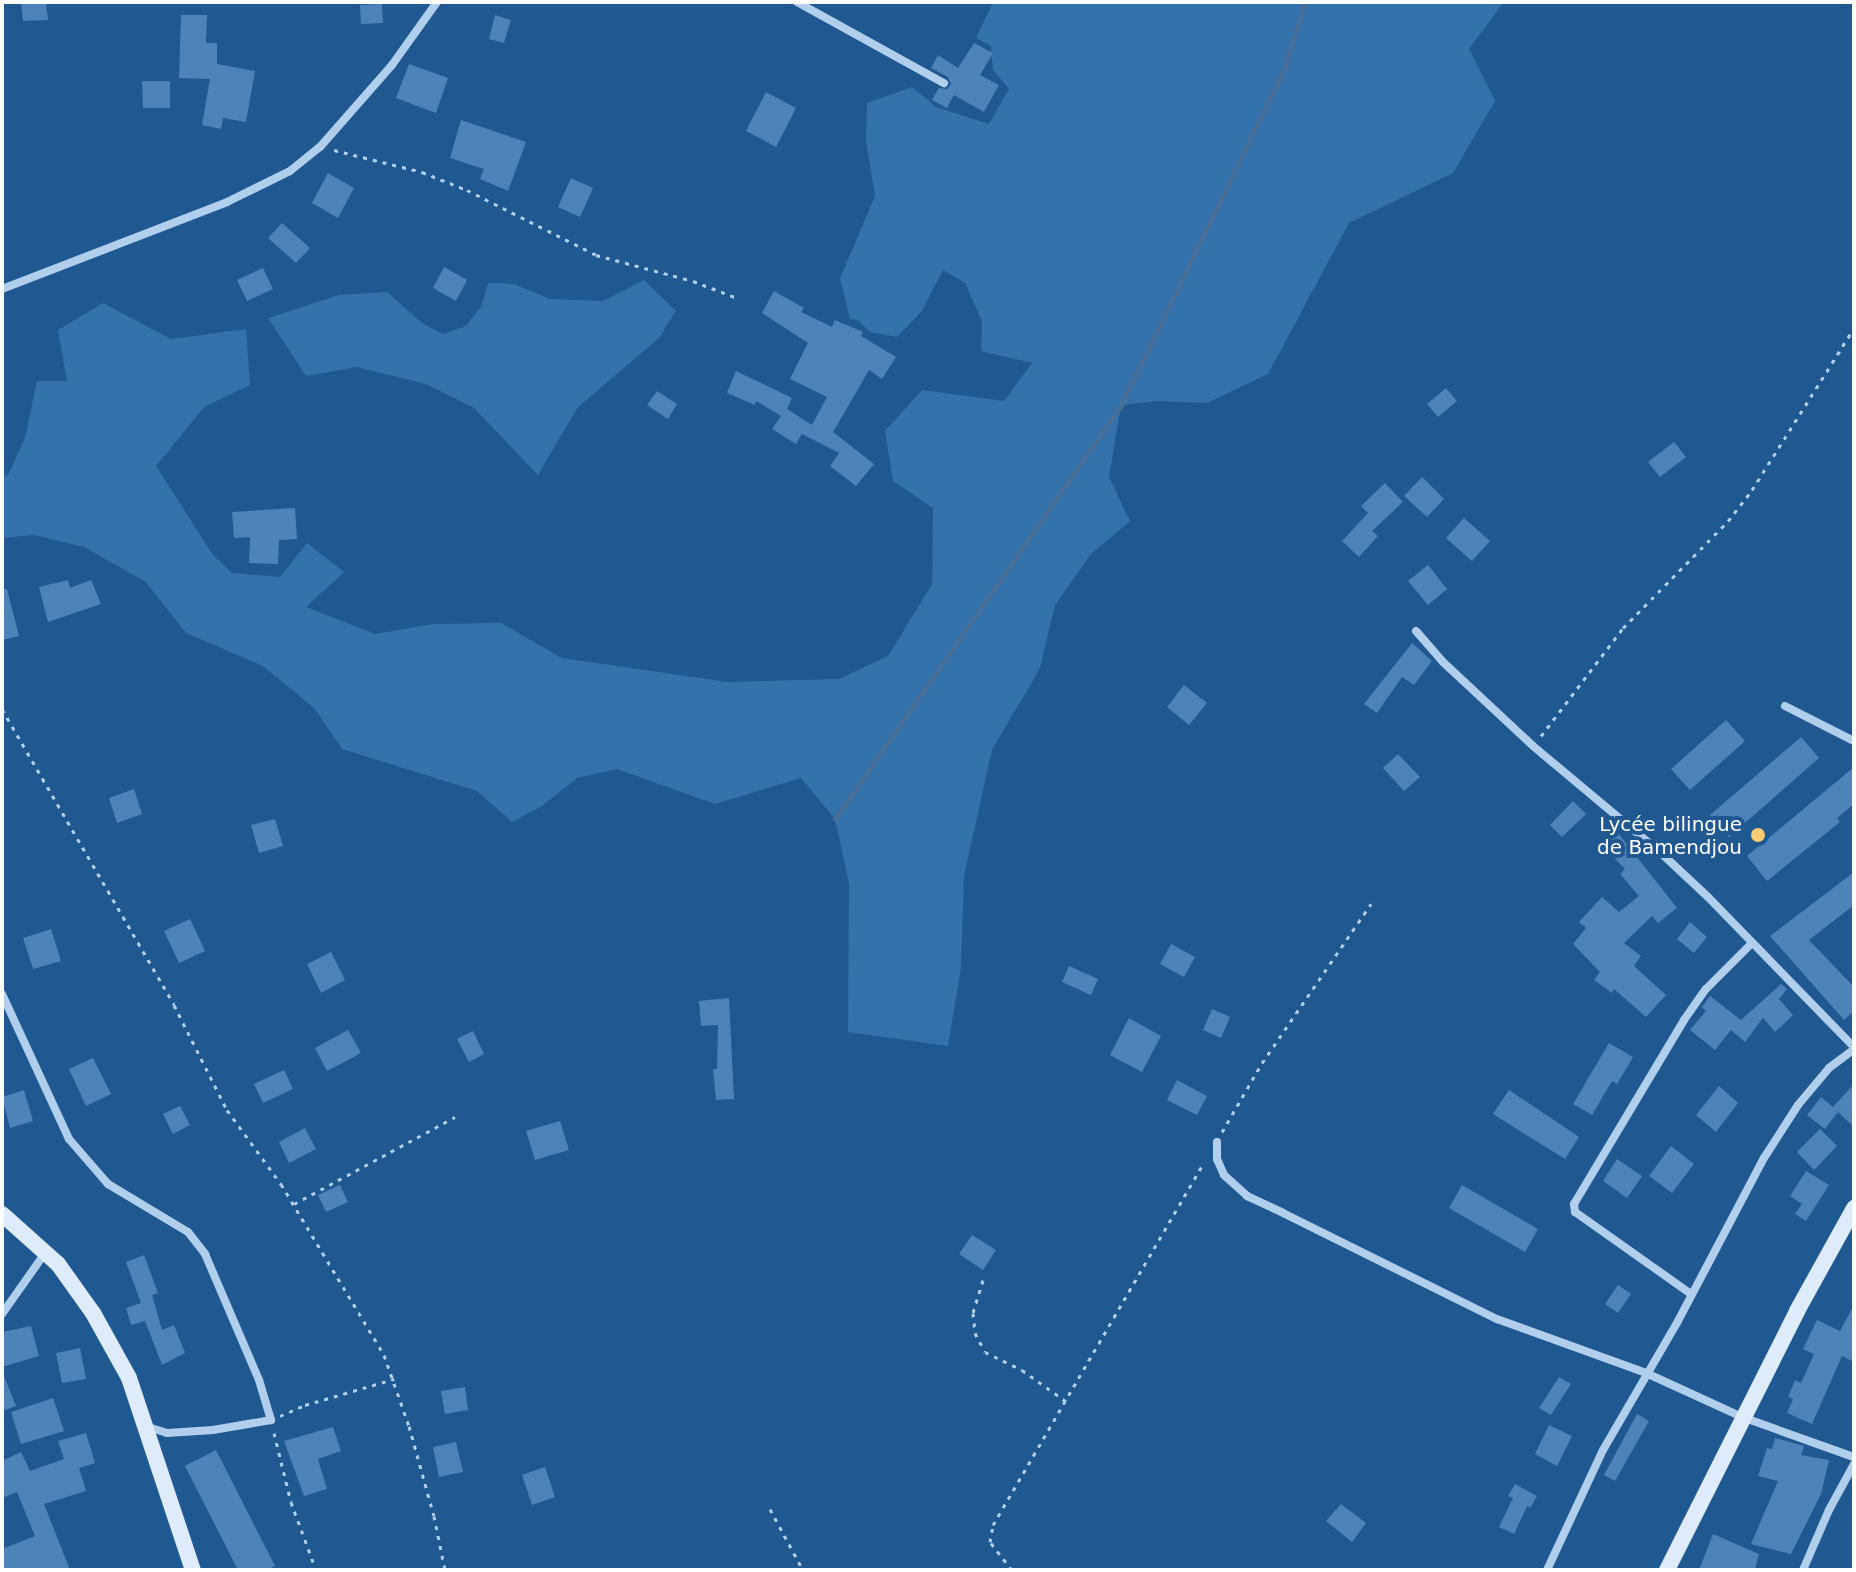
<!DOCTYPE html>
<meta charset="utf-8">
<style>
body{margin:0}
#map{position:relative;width:1856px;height:1572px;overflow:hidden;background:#205891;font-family:"DejaVu Sans",sans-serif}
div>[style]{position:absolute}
.green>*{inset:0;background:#3472ae}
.stream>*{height:5px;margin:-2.5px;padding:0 2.5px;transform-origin:2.5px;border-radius:2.5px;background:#486f98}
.building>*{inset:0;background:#4d83b9}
.path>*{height:3px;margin-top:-1.5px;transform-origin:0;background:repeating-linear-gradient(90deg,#b1cfed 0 4px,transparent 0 10px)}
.street>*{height:8px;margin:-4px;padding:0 4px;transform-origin:4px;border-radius:4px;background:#b1cfed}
.secondary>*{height:16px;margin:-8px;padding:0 8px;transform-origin:8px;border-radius:8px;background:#ddebfa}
.dots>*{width:22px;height:22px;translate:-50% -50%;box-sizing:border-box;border:4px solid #205891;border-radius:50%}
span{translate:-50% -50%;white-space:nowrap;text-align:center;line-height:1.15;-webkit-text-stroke:8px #205891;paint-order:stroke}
.poi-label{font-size:20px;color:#fff}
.right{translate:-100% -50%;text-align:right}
.frame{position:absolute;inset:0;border:4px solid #fff;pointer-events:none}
</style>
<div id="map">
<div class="green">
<div style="clip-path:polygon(993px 2px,1504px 2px,1469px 49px,1495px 101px,1453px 173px,1349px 223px,1268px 374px,1207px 403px,1158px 401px,1121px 405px,1109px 477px,1130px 521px,1091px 554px,1055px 605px,1040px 668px,992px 750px,964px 876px,961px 968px,948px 1046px,848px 1032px,849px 883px,835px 819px,801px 778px,715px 804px,617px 769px,577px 778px,542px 806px,512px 822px,477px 791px,342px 749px,315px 709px,263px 666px,186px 633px,146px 582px,84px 547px,34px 535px,2px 538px,2px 476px,8px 475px,25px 438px,37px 381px,67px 381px,58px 330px,103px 303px,171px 339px,246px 329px,250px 385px,204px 407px,156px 466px,213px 555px,232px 573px,280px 577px,307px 543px,344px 572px,306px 607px,375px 634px,433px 624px,501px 623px,562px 658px,727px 682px,839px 679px,888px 656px,932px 584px,933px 508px,893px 481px,885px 431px,922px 390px,1004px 401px,1032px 363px,981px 351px,982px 321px,965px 283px,943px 270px,922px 311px,897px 337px,870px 332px,858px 320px,850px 319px,840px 278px,875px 196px,866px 141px,867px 103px,912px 87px,936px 107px,989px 124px,1009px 89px,993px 70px,991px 46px,976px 38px)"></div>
<div style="clip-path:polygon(644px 280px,676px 311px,659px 338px,577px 408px,538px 475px,474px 408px,426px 384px,357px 367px,306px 376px,268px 318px,339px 295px,387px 292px,422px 323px,443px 334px,466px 326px,481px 307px,488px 283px,514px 284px,550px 299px,603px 301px)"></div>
</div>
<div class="stream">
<div style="left:835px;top:819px;width:503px;rotate:-55.36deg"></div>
<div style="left:1121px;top:405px;width:373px;rotate:-64.1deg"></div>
<div style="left:1284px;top:69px;width:70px;rotate:-72.6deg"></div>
</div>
<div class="building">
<div style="clip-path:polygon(21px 2px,46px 2px,48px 20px,23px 21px)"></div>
<div style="clip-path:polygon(382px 4px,383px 23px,361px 24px,360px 5px)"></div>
<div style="clip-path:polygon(181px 15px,207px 15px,206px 43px,217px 43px,217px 64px,255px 71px,246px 122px,223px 118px,221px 129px,202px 125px,210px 79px,179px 78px)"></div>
<div style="clip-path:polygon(495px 15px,511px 20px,504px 43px,489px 39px)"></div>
<div style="clip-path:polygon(974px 43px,993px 53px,980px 75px,999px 85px,984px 112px,954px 95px,947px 108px,932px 100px,939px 88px,947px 89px,951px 84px,948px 77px,931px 68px,938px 55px,958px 68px)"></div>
<div style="clip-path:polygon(409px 64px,448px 78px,436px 113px,396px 98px)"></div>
<div style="clip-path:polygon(142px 81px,170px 81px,170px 108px,143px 108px)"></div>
<div style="clip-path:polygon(766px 92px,796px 108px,776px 147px,746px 131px)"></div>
<div style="clip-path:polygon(461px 120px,526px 142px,508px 191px,480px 179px,484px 169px,450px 158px)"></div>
<div style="clip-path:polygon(328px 173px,354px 188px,338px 218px,312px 203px)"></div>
<div style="clip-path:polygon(571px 178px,593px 188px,580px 217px,558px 207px)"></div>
<div style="clip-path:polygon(282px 223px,310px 248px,296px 263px,268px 238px)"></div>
<div style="clip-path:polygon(444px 267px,467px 280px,456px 301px,433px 288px)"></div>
<div style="clip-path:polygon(263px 268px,273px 289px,247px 301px,237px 280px)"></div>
<div style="clip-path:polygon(774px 291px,804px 308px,801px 312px,832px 327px,835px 320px,863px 332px,861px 336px,896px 357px,882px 379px,869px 370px,833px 432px,874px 464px,856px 486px,830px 466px,839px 453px,802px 434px,796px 444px,772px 429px,781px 416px,756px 401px,755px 405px,727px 393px,736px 371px,792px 398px,787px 409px,812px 425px,827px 397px,790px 379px,808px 343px,762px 313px)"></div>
<div style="clip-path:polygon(1446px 388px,1457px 401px,1438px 417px,1427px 404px)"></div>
<div style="clip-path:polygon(657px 391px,677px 404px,668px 419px,647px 405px)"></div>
<div style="clip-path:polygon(1674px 442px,1686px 457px,1660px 477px,1648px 462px)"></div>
<div style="clip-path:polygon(1422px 477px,1444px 499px,1427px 517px,1404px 496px)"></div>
<div style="clip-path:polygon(1385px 483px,1403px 502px,1372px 531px,1378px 536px,1359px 557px,1342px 541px,1368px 513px,1361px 506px)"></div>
<div style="clip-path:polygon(295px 508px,297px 539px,279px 540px,278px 564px,249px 563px,250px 537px,234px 538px,232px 512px)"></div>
<div style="clip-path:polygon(1464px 518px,1490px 541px,1472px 561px,1446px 538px)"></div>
<div style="clip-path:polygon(1428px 565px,1447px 589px,1428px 605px,1408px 581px)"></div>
<div style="clip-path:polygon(68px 580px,70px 588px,91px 580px,101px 604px,48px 622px,39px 587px)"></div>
<div style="clip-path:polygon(2px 589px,7px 589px,19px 636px,2px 640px)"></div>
<div style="clip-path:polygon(1412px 643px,1432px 661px,1414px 685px,1402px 677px,1377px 713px,1364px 704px)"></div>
<div style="clip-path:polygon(1184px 685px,1207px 703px,1189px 725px,1167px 707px)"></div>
<div style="clip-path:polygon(1726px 720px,1745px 741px,1690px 790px,1671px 769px)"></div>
<div style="clip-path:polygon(1801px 737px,1819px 758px,1729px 837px,1710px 815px)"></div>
<div style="clip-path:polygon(1398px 754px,1420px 777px,1404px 791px,1383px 768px)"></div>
<div style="clip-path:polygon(1854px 767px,1854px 804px,1837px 818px,1840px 822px,1767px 881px,1747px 856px)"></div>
<div style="clip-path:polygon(134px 789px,142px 814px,117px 823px,109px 798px)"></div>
<div style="clip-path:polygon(1573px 801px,1586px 814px,1562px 837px,1550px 825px)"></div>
<div style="clip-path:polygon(275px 819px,283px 846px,259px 853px,251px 825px)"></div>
<div style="clip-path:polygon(1618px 833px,1677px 908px,1658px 923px,1652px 916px,1624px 943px,1641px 956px,1634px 966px,1666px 995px,1646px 1017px,1614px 989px,1612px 993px,1594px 980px,1600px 972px,1573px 944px,1586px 928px,1579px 922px,1602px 897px,1619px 912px,1639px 896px,1620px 874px,1625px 869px,1604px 847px)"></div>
<div style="clip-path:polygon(1854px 872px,1854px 905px,1809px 940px,1854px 987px,1854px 1011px,1844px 1020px,1770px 936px)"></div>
<div style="clip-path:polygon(190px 919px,205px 951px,179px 963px,164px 931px)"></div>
<div style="clip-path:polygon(1690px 922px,1707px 937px,1694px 953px,1677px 939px)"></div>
<div style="clip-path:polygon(51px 929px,61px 961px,33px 969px,23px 938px)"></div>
<div style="clip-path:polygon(1171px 944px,1195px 957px,1184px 977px,1160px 964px)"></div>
<div style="clip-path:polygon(331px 952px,345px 980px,321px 993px,307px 964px)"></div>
<div style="clip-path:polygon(1069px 966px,1098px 979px,1091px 995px,1062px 982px)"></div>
<div style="clip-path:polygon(1781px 984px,1787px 989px,1779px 999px,1793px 1015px,1775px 1032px,1763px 1018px,1745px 1042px,1731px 1030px,1715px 1050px,1690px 1030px,1706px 1011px,1702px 1007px,1710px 996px,1741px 1020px)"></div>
<div style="clip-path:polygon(729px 998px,734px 1099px,716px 1100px,713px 1069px,717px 1069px,718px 1025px,701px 1026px,699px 1001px)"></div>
<div style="clip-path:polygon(1212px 1009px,1230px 1017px,1221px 1038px,1203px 1030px)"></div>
<div style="clip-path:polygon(1129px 1018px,1161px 1036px,1142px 1072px,1110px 1055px)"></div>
<div style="clip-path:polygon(348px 1030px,361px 1053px,327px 1071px,315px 1048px)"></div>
<div style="clip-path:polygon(473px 1031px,484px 1054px,469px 1062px,457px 1039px)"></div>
<div style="clip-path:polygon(1609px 1043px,1633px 1057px,1617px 1084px,1612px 1081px,1592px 1115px,1573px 1104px)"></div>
<div style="clip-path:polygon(93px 1058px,111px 1094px,86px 1106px,69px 1069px)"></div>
<div style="clip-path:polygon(284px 1070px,293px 1089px,263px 1103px,254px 1084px)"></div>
<div style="clip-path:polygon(1177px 1080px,1207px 1096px,1197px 1115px,1167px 1100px)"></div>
<div style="clip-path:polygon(1854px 1084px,1854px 1127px,1838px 1112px,1825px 1129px,1807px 1115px,1821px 1097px,1833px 1107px)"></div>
<div style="clip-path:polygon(1719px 1086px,1738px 1103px,1716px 1132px,1696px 1115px)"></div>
<div style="clip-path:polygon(24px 1090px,33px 1121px,10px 1128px,2px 1097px)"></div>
<div style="clip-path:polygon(1509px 1090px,1579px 1137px,1565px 1159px,1493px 1114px)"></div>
<div style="clip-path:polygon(180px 1106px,190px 1125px,173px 1134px,163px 1114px)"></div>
<div style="clip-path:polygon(560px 1121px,569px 1150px,535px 1160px,526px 1131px)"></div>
<div style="clip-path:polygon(305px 1128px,316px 1149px,289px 1163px,279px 1142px)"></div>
<div style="clip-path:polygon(1820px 1129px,1837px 1146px,1814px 1170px,1797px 1152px)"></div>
<div style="clip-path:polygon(1671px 1146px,1694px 1164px,1672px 1193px,1649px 1176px)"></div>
<div style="clip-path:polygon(1617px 1159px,1642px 1176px,1627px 1198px,1603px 1181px)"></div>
<div style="clip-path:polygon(1806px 1171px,1829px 1185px,1806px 1221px,1795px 1214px,1802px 1204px,1790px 1196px)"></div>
<div style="clip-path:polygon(340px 1185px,348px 1202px,326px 1212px,318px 1195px)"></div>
<div style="clip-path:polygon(1462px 1185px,1538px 1229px,1525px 1252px,1449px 1208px)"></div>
<div style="clip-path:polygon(972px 1235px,996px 1250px,983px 1270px,959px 1254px)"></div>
<div style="clip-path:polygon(144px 1255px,158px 1293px,152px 1295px,162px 1330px,174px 1325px,185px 1353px,162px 1365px,145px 1321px,131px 1325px,126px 1308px,141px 1303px,126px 1262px)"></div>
<div style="clip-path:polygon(1618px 1285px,1631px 1294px,1618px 1313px,1605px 1304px)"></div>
<div style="clip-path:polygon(1854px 1305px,1854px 1362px,1842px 1356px,1812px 1424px,1787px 1413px,1793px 1399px,1788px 1397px,1795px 1380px,1801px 1383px,1814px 1354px,1803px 1349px,1817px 1320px,1840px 1331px)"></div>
<div style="clip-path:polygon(31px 1326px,39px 1356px,2px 1367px,2px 1332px)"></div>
<div style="clip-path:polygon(80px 1348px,86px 1379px,62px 1383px,56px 1353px)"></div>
<div style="clip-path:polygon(2px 1371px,16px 1406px,2px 1411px)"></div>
<div style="clip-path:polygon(1559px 1377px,1571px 1384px,1551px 1415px,1539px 1408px)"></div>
<div style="clip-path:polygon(465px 1387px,468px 1410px,445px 1414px,441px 1391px)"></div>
<div style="clip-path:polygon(53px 1398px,64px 1431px,21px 1444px,11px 1412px)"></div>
<div style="clip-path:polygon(1637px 1414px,1649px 1421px,1615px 1481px,1604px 1475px)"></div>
<div style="clip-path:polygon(1549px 1425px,1572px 1436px,1557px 1466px,1535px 1454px)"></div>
<div style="clip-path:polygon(333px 1427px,341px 1451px,318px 1459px,327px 1489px,304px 1496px,284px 1441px)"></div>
<div style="clip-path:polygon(86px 1433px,95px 1463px,79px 1468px,86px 1491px,44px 1504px,70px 1570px,2px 1570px,2px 1549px,35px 1536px,17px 1492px,2px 1498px,2px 1461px,21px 1452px,30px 1471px,64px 1459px,58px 1441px)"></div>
<div style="clip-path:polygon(1775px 1438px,1804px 1446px,1801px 1455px,1829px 1460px,1821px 1494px,1791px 1554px,1751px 1544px,1778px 1481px,1758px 1476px,1767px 1448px,1772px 1449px)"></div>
<div style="clip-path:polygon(456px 1442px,463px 1472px,439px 1477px,433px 1447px)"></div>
<div style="clip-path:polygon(216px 1450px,275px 1566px,267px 1570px,238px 1570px,185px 1466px)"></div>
<div style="clip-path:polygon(545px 1467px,555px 1497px,532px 1505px,522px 1475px)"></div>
<div style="clip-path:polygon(1515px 1484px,1537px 1496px,1530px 1508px,1527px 1506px,1514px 1534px,1499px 1527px,1513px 1498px,1508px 1496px)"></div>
<div style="clip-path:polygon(1341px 1504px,1366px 1523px,1352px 1542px,1326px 1521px)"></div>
<div style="clip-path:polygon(1713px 1534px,1759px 1554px,1755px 1570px,1699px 1570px)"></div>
</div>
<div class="path">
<div style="left:334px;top:150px;width:91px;rotate:14deg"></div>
<div style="left:422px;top:172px;width:48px;rotate:21.8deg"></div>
<div style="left:467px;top:190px;width:144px;rotate:26.7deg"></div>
<div style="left:596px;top:255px;width:100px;rotate:15deg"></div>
<div style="left:693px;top:281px;width:47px;rotate:21.1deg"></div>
<div style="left:2px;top:709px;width:342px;rotate:59.8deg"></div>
<div style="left:174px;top:1005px;width:118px;rotate:63.2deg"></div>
<div style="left:227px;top:1110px;width:92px;rotate:53.9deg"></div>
<div style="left:281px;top:1184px;width:200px;rotate:58.9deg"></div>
<div style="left:384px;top:1355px;width:75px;rotate:70.6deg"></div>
<div style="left:409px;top:1426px;width:93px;rotate:74.5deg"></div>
<div style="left:434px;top:1516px;width:55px;rotate:78.5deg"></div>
<div style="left:1541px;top:736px;width:136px;rotate:-52.8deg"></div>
<div style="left:1623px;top:628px;width:150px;rotate:-45.5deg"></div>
<div style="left:1728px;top:521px;width:39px;rotate:-52deg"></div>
<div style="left:1752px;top:490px;width:191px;rotate:-57.8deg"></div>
<div style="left:1222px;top:1132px;width:80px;rotate:-59.9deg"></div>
<div style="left:1262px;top:1063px;width:193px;rotate:-55.6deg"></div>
<div style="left:294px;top:1204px;width:183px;rotate:-28.4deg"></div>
<div style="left:983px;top:1280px;width:34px;rotate:107deg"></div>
<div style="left:973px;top:1313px;width:20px;rotate:84deg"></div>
<div style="left:975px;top:1333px;width:21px;rotate:62deg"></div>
<div style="left:985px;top:1352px;width:41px;rotate:25.9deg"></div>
<div style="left:1022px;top:1370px;width:55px;rotate:35.4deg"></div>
<div style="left:280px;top:1416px;width:27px;rotate:-24deg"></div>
<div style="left:305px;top:1405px;width:93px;rotate:-16.3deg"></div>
<div style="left:274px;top:1433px;width:71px;rotate:76.2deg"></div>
<div style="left:291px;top:1502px;width:72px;rotate:69.8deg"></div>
<div style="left:770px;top:1509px;width:69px;rotate:61.6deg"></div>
<div style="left:1012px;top:1570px;width:36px;rotate:-128deg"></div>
<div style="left:990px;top:1542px;width:17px;rotate:-80deg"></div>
<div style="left:993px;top:1525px;width:419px;rotate:-59.8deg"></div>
</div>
<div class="street">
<div style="left:797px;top:2px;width:168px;rotate:28.9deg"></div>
<div style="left:2px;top:289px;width:241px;rotate:-21.1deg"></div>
<div style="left:227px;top:202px;width:70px;rotate:-26.2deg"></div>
<div style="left:290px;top:171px;width:38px;rotate:-39deg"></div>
<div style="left:320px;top:147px;width:109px;rotate:-48.7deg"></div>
<div style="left:392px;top:65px;width:77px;rotate:-54.5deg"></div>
<div style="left:1416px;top:631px;width:41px;rotate:48.9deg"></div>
<div style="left:1443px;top:662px;width:123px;rotate:43deg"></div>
<div style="left:1533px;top:746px;width:167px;rotate:39.9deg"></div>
<div style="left:1661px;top:853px;width:64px;rotate:43.1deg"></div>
<div style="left:1708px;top:897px;width:209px;rotate:45.8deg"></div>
<div style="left:1785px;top:706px;width:77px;rotate:26.9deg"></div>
<div style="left:2px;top:994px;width:160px;rotate:65.2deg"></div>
<div style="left:69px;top:1139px;width:60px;rotate:49.1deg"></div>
<div style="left:108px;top:1184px;width:93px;rotate:31deg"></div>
<div style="left:188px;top:1232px;width:28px;rotate:52deg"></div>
<div style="left:205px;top:1254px;width:137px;rotate:66.8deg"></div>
<div style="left:259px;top:1380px;width:42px;rotate:73.3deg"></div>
<div style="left:271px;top:1420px;width:59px;rotate:170.2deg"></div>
<div style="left:213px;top:1430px;width:46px;rotate:176.3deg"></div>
<div style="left:167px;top:1433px;width:22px;rotate:-162deg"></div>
<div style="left:1217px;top:1142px;width:17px;rotate:90deg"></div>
<div style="left:1217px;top:1159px;width:17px;rotate:66deg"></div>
<div style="left:1224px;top:1175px;width:31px;rotate:42deg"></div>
<div style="left:1247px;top:1196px;width:40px;rotate:25deg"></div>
<div style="left:1283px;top:1213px;width:239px;rotate:26.4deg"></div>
<div style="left:1497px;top:1319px;width:158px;rotate:19.9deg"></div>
<div style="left:1646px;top:1373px;width:106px;rotate:24.6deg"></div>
<div style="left:1742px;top:1417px;width:119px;rotate:19.7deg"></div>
<div style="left:1691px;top:1294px;width:142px;rotate:-144.7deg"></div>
<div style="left:1575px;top:1212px;width:8px;rotate:-97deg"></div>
<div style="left:1574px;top:1204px;width:214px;rotate:-59.1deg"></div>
<div style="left:1684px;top:1020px;width:38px;rotate:-55deg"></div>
<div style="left:1706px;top:989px;width:65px;rotate:-45deg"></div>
<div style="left:2px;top:1314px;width:75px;rotate:-54.8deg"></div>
<div style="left:1547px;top:1570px;width:132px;rotate:-65deg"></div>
<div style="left:1603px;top:1450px;width:149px;rotate:-59.8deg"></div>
<div style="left:1678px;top:1321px;width:184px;rotate:-62.2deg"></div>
<div style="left:1764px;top:1158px;width:63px;rotate:-57.3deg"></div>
<div style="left:1798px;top:1105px;width:48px;rotate:-50deg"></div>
<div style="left:1829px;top:1068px;width:31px;rotate:-37deg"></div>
<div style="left:1803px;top:1570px;width:65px;rotate:-66.6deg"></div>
<div style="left:1829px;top:1510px;width:52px;rotate:-61.5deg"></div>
</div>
<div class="secondary">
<div style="left:2px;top:1214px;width:75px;rotate:41.8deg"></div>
<div style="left:58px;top:1264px;width:60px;rotate:54.5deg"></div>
<div style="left:93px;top:1313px;width:74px;rotate:61deg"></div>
<div style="left:129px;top:1378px;width:202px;rotate:71.6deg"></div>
<div style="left:1667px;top:1570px;width:290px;rotate:-63.3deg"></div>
<div style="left:1797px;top:1311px;width:118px;rotate:-61deg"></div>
</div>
<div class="dots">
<div style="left:1758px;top:835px;background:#facb71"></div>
</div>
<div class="poi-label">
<span class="right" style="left:1742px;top:836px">Lycée bilingue<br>de Bamendjou</span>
</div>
<div class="frame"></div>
</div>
